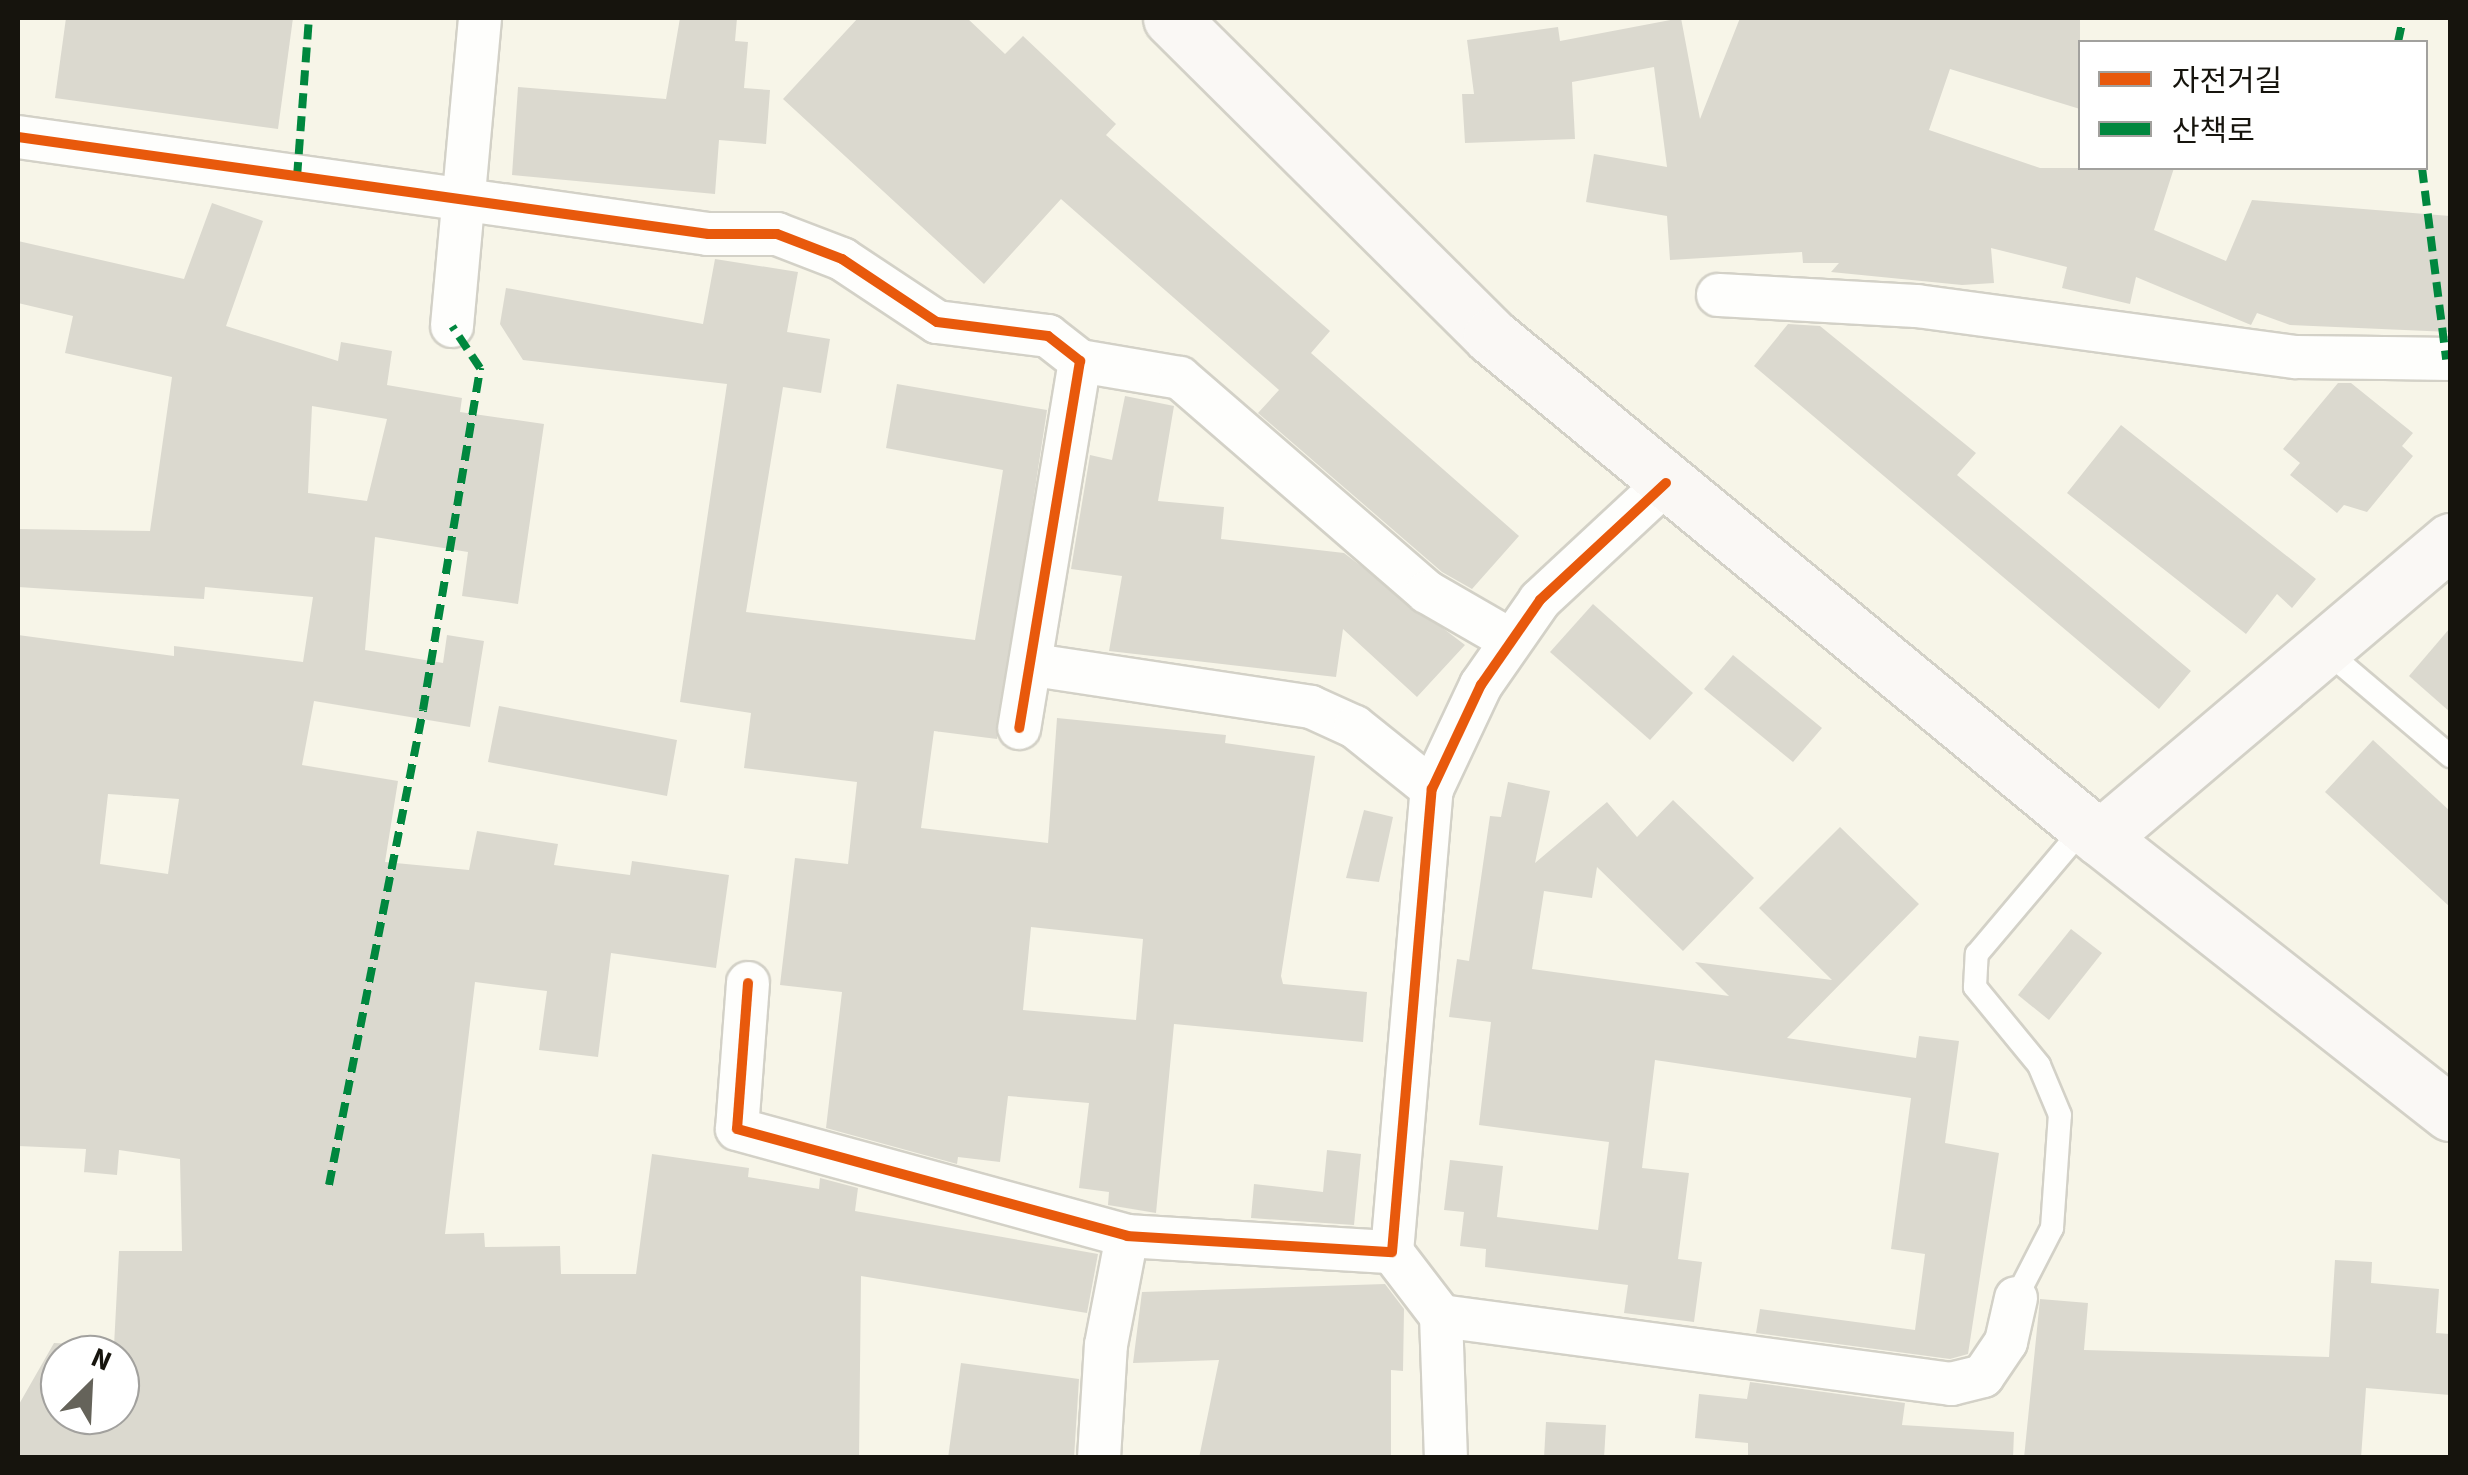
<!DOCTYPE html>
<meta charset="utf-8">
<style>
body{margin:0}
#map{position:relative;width:2468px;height:1475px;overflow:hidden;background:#f7f5e8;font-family:"Source Sans 3","Noto Sans KR",sans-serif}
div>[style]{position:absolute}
.building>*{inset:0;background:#dbd9cf}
.roads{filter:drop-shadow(2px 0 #d3d1c7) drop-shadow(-2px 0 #d3d1c7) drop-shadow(0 2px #d3d1c7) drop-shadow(0 -2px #d3d1c7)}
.lane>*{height:22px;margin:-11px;padding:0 11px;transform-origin:11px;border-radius:11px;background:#fefefc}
.street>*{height:42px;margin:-21px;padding:0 21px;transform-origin:21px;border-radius:21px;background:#fefefc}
.secondary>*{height:55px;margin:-27.5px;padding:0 27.5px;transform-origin:27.5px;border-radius:27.5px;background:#faf8f5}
.quiet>*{height:8px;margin-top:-4px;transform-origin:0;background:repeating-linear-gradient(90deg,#00873e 0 15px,transparent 0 23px)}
.cycleway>*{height:10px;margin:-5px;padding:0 5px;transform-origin:5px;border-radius:5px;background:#e8590c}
span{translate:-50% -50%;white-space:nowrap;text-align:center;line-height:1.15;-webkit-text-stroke:10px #fff;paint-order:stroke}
.frame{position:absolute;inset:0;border:20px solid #16140d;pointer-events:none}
.legend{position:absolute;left:2078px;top:40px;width:350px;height:130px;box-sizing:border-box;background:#fff;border:2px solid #a2a19e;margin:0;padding:12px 18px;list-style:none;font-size:30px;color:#16140d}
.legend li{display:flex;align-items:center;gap:20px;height:50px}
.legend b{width:50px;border:2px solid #a2a19e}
.north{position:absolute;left:40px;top:1335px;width:100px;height:100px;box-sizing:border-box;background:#fff;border:2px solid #a2a19e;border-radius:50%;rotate:24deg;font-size:28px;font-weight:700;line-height:40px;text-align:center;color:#16140d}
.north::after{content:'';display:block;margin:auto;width:35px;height:45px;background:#65635a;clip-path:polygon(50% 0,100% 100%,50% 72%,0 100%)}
</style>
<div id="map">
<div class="building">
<div style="clip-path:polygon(66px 18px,293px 18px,278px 129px,55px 98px)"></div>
<div style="clip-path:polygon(680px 18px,737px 18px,735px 41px,748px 42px,744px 88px,770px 90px,766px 144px,719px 140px,715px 194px,512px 175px,518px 87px,666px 99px)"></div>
<div style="clip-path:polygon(858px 18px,967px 18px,1005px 54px,1023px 36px,1116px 124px,1106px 135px,1330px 331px,1311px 353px,1519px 536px,1472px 589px,1442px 572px,1258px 413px,1279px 390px,1061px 199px,984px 284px,783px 99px)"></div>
<div style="clip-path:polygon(1681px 18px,1700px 119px,1740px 18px,2080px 18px,2080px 109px,1950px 69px,1929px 130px,2040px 168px,2174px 168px,2154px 230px,2226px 261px,2252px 200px,2450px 216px,2450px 332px,2290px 325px,2257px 313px,2251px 325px,2136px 277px,2130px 304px,2062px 288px,2067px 267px,1991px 248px,1994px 283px,1962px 285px,1831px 272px,1839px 263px,1803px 263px,1802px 252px,1670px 260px,1667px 216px,1586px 202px,1594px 154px,1667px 167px,1654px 67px,1572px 82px,1575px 139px,1465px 143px,1462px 94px,1474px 94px,1467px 40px,1558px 27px,1560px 41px)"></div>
<div style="clip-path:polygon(evenodd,212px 203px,263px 221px,226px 326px,338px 361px,341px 342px,392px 351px,387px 385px,462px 398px,460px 412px,544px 424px,518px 604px,462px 596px,468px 552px,375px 537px,365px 650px,443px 663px,447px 635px,484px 641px,470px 727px,314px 701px,302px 765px,398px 781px,385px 862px,469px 870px,477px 831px,558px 844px,554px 865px,630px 875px,632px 861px,729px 875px,716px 968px,611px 953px,598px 1057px,539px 1050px,547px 991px,475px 982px,445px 1234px,484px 1233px,485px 1247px,560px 1246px,561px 1274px,636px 1274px,652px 1154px,749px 1168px,748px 1177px,819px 1189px,820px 1178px,858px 1188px,855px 1211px,1098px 1254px,1087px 1313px,861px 1276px,859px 1458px,18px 1458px,18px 1406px,54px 1343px,114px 1346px,119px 1251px,182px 1251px,180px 1159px,119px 1150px,117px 1175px,84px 1172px,86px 1149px,18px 1146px,18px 635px,174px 656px,174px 646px,303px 662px,313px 597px,205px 587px,204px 599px,18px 587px,18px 529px,150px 531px,172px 377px,65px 353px,73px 316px,18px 303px,18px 241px,184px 279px,212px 203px,312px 406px,387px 419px,367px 501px,308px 493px,312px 406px,212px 203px,108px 794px,179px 799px,168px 874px,100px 864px,108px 794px,212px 203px,60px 1355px,120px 1355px,120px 1415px,60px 1415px,60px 1355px)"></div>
<div style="clip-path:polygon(evenodd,715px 259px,798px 272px,787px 332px,830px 339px,821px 393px,783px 387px,746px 612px,975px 640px,1003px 470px,886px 448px,897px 384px,1047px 410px,997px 739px,934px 731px,921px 828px,1048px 843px,1057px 718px,1226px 735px,1225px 743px,1315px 756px,1281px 976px,1283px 984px,1367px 992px,1363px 1042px,1174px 1024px,1156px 1213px,1108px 1205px,1109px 1192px,1079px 1188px,1089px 1103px,1008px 1096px,1000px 1162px,958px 1157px,957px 1164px,826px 1128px,842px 992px,780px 985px,795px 858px,848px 864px,857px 782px,744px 768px,751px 713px,680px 702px,727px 384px,523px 360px,500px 324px,506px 288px,703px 324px,715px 259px,1031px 927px,1143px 939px,1136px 1020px,1023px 1010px,1031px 927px)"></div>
<div style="clip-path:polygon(1788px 324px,1820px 326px,1976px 453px,1957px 475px,2191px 671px,2159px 709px,1754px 366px)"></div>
<div style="clip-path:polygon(2338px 383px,2351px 383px,2413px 433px,2402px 446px,2413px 456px,2367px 512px,2344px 505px,2337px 513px,2290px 475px,2300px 463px,2283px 449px)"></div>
<div style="clip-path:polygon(1125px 396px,1174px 406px,1158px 501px,1224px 507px,1221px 539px,1344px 553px,1465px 645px,1417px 697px,1343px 629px,1336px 677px,1109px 651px,1122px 576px,1071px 569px,1090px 455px,1112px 460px)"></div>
<div style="clip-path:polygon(2121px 425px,2316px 579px,2292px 608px,2277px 594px,2246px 634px,2067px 493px)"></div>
<div style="clip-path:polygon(1593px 604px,1693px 693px,1650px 740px,1550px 652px)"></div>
<div style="clip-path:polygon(2450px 628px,2450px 712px,2409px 676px)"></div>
<div style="clip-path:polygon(1733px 655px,1822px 728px,1793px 762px,1704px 689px)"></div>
<div style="clip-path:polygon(499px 706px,677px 740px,667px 796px,488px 762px)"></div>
<div style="clip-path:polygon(2373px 740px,2450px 811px,2450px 907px,2325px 792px)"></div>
<div style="clip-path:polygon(1508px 782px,1550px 791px,1535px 863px,1607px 802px,1637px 837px,1673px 800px,1754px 878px,1683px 951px,1597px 867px,1592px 898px,1544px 891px,1532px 969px,1729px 996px,1695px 962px,1832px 980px,1759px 908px,1840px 827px,1919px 904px,1787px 1038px,1916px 1058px,1919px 1036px,1959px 1041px,1945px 1143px,1999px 1153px,1968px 1354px,1950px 1359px,1756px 1333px,1760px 1309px,1915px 1330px,1925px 1254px,1891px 1249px,1911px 1098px,1655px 1060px,1642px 1168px,1689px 1173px,1678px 1259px,1702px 1262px,1694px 1322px,1624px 1313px,1628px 1285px,1485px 1267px,1486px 1249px,1460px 1246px,1464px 1212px,1444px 1210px,1450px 1160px,1503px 1166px,1497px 1217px,1598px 1230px,1609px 1142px,1479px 1125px,1491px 1022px,1449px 1017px,1457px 959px,1469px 961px,1490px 816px,1501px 817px)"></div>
<div style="clip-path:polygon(1364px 810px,1393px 817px,1379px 882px,1346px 878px)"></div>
<div style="clip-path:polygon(2071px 929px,2102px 953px,2049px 1020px,2018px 995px)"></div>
<div style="clip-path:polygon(1327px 1150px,1361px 1154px,1354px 1225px,1251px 1218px,1254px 1184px,1323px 1192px)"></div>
<div style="clip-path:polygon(2335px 1260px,2372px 1262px,2371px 1283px,2439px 1289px,2436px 1333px,2450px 1334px,2450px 1395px,2366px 1388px,2361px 1458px,2024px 1458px,2040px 1299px,2088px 1303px,2084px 1350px,2329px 1357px)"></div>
<div style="clip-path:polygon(1385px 1284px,1404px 1309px,1403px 1371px,1391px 1370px,1391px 1458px,1199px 1458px,1219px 1360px,1133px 1363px,1142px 1292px)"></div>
<div style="clip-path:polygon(961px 1363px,1079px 1379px,1074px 1458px,948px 1458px)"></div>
<div style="clip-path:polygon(1750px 1382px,1905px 1403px,1902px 1425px,2014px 1432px,2013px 1458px,1748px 1458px,1748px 1443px,1695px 1438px,1699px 1394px,1747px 1399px)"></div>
<div style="clip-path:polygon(1546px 1422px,1606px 1425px,1604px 1458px,1544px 1458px)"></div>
</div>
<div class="roads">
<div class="lane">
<div style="left:2325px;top:650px;width:164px;rotate:40.3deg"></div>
<div style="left:2016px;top:1298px;width:79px;rotate:-62.8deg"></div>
<div style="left:2052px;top:1228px;width:113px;rotate:-86deg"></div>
<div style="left:2060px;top:1115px;width:54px;rotate:-112.8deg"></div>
<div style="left:2039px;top:1065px;width:101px;rotate:-129.4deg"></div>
<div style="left:1975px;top:987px;width:33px;rotate:-87deg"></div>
<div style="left:1977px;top:954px;width:167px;rotate:-49.8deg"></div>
</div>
<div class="street">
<div style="left:18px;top:137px;width:697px;rotate:8deg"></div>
<div style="left:708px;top:234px;width:69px"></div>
<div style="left:777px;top:234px;width:70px;rotate:21deg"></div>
<div style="left:842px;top:259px;width:114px;rotate:33.6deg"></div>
<div style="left:937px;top:322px;width:112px;rotate:7.2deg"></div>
<div style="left:1048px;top:336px;width:41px;rotate:38deg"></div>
<div style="left:1080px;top:361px;width:372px;rotate:99.4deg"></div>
<div style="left:1718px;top:295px;width:199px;rotate:3.2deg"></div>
<div style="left:1917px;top:306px;width:382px;rotate:7.7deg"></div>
<div style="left:2296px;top:357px;width:154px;rotate:0.7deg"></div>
<div style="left:452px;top:326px;width:309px;rotate:-84.8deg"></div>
<div style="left:1080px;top:361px;width:101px;rotate:9.6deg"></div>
<div style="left:1180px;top:378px;width:327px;rotate:40.9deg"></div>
<div style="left:1427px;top:592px;width:96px;rotate:30deg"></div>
<div style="left:1034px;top:665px;width:280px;rotate:8.6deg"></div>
<div style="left:1311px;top:707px;width:48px;rotate:24.4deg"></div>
<div style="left:1355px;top:727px;width:99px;rotate:38.8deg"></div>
<div style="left:748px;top:983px;width:146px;rotate:94.3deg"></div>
<div style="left:737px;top:1129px;width:404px;rotate:15.3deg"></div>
<div style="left:1127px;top:1236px;width:265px;rotate:3.5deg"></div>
<div style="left:1392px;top:1252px;width:465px;rotate:-85.1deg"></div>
<div style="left:1432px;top:789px;width:115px;rotate:-64.8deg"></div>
<div style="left:1481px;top:685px;width:103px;rotate:-55.2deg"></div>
<div style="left:1540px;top:600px;width:172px;rotate:-42.9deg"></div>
<div style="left:1392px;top:1252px;width:81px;rotate:52.6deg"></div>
<div style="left:1441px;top:1316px;width:142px;rotate:88deg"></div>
<div style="left:1441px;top:1316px;width:515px;rotate:7.59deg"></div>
<div style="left:1951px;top:1384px;width:33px;rotate:-14deg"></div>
<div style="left:1983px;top:1376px;width:41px;rotate:-55.9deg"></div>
<div style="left:2006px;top:1342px;width:45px;rotate:-77.2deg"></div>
<div style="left:1099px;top:1458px;width:113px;rotate:-86.5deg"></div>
<div style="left:1106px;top:1345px;width:111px;rotate:-79.1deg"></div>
</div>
<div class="secondary">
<div style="left:1171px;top:18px;width:451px;rotate:44.8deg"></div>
<div style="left:1491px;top:336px;width:770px;rotate:39.52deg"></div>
<div style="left:2085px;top:826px;width:464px;rotate:38.2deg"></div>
<div style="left:2100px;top:838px;width:459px;rotate:-40.3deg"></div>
</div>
</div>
<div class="quiet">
<div style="left:2398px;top:42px;width:25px;rotate:-78deg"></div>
<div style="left:2422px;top:168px;width:193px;rotate:82.8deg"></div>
<div style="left:297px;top:177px;width:159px;rotate:-85.7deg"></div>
<div style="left:329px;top:1185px;width:484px;rotate:-78.8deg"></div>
<div style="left:423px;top:710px;width:347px;rotate:-80.5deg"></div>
<div style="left:480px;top:368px;width:50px;rotate:-123.7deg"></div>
</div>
<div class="cycleway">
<div style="left:18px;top:137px;width:697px;rotate:8deg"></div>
<div style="left:708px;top:234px;width:69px"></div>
<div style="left:777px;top:234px;width:70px;rotate:21deg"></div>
<div style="left:842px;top:259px;width:114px;rotate:33.6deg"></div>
<div style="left:937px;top:322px;width:112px;rotate:7.2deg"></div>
<div style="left:1048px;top:336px;width:41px;rotate:38deg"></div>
<div style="left:1080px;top:361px;width:372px;rotate:99.4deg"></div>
<div style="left:748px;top:983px;width:146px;rotate:94.3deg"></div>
<div style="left:737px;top:1129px;width:404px;rotate:15.3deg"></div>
<div style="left:1127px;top:1236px;width:265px;rotate:3.5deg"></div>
<div style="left:1392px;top:1252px;width:465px;rotate:-85.1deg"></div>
<div style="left:1432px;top:789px;width:115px;rotate:-64.8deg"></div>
<div style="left:1481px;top:685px;width:103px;rotate:-55.2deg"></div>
<div style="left:1540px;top:600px;width:172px;rotate:-42.9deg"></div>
</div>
<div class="frame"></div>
<ul class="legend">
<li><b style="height:12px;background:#e8590c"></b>자전거길</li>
<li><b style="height:12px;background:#00873e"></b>산책로</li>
</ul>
<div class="north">N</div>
</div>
